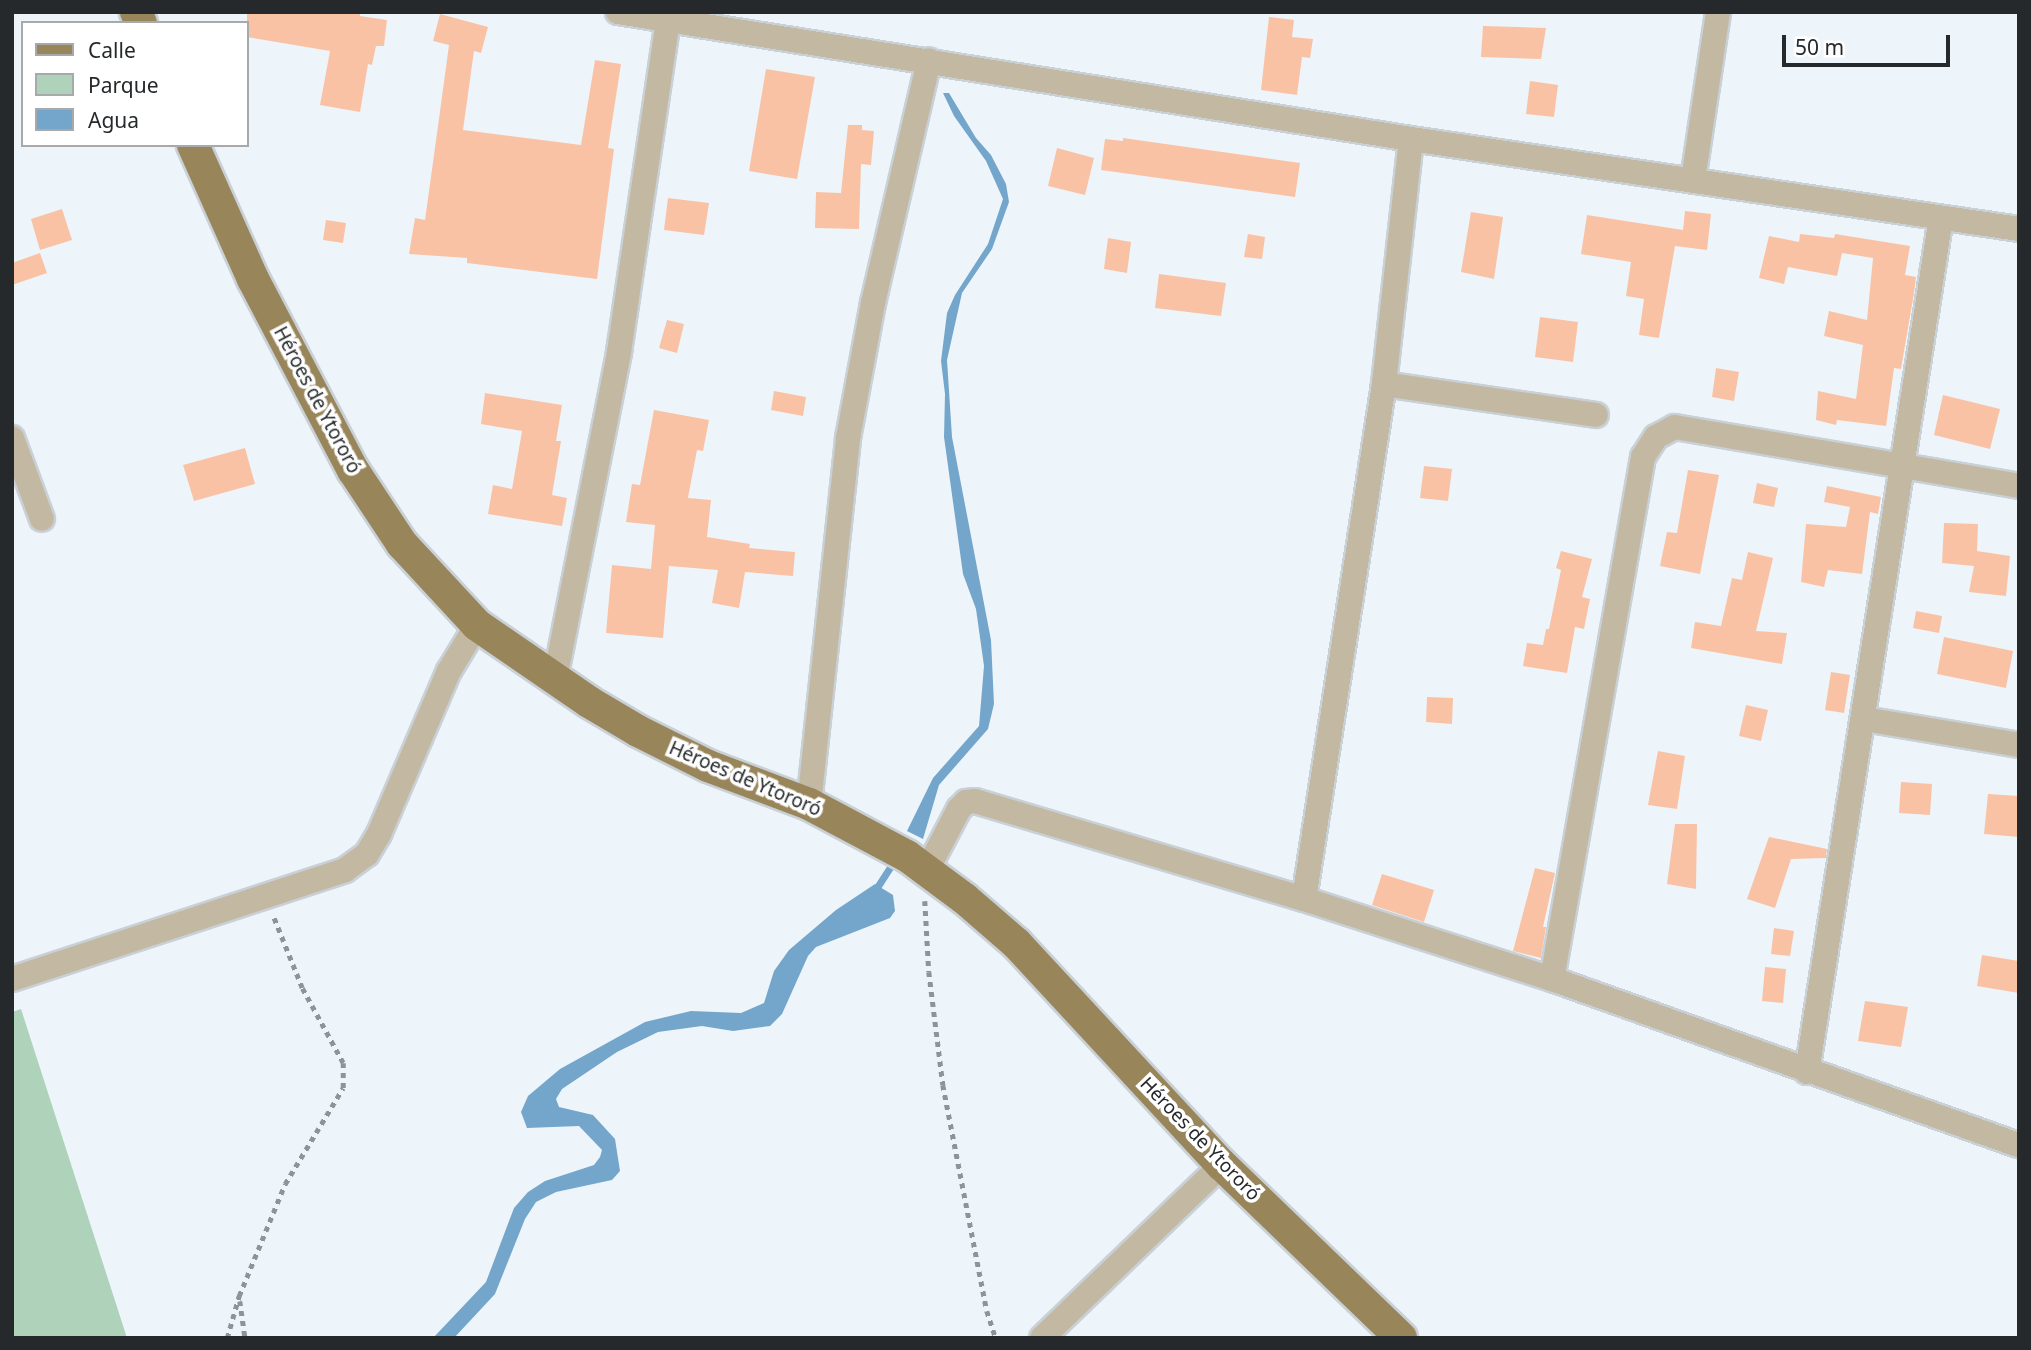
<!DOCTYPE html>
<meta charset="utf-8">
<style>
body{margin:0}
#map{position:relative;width:2031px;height:1350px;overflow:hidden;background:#edf5fb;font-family:"Noto Sans",sans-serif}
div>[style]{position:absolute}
.green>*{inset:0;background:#aed3ba}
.water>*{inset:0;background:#74a6cb}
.stream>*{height:7px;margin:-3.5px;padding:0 3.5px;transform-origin:3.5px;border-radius:3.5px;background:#74a6cb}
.building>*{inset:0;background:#fac2a4}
.path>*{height:4.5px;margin-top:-2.25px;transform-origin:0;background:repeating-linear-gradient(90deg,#8d9397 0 5px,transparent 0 10px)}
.roads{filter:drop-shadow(2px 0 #c9d0d6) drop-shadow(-2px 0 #c9d0d6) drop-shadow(0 2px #c9d0d6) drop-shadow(0 -2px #c9d0d6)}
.minor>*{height:24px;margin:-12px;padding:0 12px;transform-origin:12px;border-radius:12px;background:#c3b8a1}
.major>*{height:32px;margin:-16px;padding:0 16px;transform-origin:16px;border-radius:16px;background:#99855a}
span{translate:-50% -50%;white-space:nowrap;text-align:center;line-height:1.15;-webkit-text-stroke:7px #fff;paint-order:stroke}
.street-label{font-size:19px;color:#26292b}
.frame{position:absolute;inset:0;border:14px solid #26292b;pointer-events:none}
.legend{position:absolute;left:21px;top:21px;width:228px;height:126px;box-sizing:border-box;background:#fff;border:2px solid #a8a9aa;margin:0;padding:9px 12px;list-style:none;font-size:21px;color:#26292b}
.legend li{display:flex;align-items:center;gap:14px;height:35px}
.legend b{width:35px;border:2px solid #a8a9aa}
.scale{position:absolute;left:1782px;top:35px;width:168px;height:32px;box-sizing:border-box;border:4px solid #26292b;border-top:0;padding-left:9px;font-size:21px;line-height:24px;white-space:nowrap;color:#26292b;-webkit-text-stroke:5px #fff;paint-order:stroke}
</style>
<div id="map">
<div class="green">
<div style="clip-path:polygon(21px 1009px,127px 1338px,12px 1338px,12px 1012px)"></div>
</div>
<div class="water">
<div style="clip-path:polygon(943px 93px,949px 93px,976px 138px,991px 155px,1006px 184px,1009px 202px,992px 249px,962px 293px,947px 360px,952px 437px,991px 640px,994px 704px,988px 729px,939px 785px,923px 839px,907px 831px,933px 778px,979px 726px,984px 666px,976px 609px,963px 574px,944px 437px,945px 394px,941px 361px,947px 313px,955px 295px,988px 244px,1003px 199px,986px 161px,954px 116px)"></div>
<div style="clip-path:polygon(875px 884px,893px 895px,895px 911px,890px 918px,816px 947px,808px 956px,782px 1014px,770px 1026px,733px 1031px,702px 1026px,658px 1032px,617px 1052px,562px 1089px,556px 1099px,559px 1107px,593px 1115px,615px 1139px,620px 1171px,612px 1180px,556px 1192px,536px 1202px,525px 1219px,495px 1294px,454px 1338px,433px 1338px,486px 1282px,514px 1208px,528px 1192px,545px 1181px,594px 1165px,600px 1157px,602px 1150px,579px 1126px,527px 1128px,521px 1112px,528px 1096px,560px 1069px,645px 1022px,691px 1011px,741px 1013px,764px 1003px,774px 971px,789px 950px,836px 910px)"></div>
</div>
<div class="stream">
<div style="left:874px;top:892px;width:40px;rotate:-57.1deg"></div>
</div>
<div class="building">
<div style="clip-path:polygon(247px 12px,360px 12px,360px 16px,387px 20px,384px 46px,376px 46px,372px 65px,368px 64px,360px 112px,320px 105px,330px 51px,247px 37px)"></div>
<div style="clip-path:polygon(440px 14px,488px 27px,481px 53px,474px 51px,463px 130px,581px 145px,595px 60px,621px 64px,608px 148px,614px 149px,597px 279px,467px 263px,467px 258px,409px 254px,415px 218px,425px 220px,438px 126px,449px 45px,433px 41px)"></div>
<div style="clip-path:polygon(1269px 17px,1294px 20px,1292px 37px,1313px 39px,1310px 58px,1302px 57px,1297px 95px,1261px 90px)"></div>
<div style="clip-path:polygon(1483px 26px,1546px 28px,1541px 59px,1481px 57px)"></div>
<div style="clip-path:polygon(766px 69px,815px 77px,797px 179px,749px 171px)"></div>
<div style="clip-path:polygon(1530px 81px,1558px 85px,1554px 117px,1526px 114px)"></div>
<div style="clip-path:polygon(848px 125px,862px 125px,862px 130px,874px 131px,871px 165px,861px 164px,859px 229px,815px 228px,816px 192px,841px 193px)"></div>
<div style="clip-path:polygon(1123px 138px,1300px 163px,1295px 197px,1101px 170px,1105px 139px,1123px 141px)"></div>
<div style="clip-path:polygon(1057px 148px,1094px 158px,1085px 195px,1048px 186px)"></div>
<div style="clip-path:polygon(668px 198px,709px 203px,704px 235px,664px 230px)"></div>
<div style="clip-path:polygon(62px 209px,72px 240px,40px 250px,31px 219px)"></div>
<div style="clip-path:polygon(1685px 211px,1711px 214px,1707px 250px,1675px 246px,1659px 338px,1639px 335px,1644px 299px,1626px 296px,1631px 262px,1581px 254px,1587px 215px,1683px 230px)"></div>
<div style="clip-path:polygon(1471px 212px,1503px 217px,1494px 279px,1461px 272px)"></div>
<div style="clip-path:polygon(326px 220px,346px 223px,343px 243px,323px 240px)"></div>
<div style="clip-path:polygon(1248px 234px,1265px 237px,1262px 259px,1244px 257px)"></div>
<div style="clip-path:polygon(1800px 234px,1834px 238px,1835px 234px,1910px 246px,1905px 275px,1916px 277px,1914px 293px,1901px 369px,1894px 368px,1886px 426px,1837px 420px,1836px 425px,1816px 420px,1818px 391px,1856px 399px,1863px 345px,1824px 336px,1829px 311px,1867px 320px,1873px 258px,1842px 253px,1837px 276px,1788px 267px,1784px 284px,1759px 278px,1769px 236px,1799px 242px)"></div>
<div style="clip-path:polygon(1108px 238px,1131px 242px,1127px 273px,1104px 269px)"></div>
<div style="clip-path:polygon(40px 253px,47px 273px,12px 285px,12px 263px)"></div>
<div style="clip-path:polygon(1159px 274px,1226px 283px,1221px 316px,1155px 308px)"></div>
<div style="clip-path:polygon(1540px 317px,1578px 322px,1573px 362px,1535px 357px)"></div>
<div style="clip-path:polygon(667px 320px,684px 324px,677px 353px,659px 348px)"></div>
<div style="clip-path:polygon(1716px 368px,1739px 372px,1734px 401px,1712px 397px)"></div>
<div style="clip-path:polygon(774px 391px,806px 397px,803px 416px,771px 410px)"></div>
<div style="clip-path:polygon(485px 393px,562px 405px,556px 441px,561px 441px,552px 495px,567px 498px,562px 526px,488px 514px,493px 485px,512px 489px,522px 431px,481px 424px)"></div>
<div style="clip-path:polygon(1943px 395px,2000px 409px,1990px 449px,1934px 435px)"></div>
<div style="clip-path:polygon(654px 410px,709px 420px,703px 451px,697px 450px,688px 498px,711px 500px,707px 537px,750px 544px,749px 548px,795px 552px,793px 576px,745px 572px,739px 608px,712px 603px,718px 570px,669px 566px,663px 638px,606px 633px,612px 565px,651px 569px,655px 525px,626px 522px,632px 484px,640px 485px)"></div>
<div style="clip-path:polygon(245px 448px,255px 484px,194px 501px,183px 465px)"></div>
<div style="clip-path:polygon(1424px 466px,1452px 469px,1448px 501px,1420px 498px)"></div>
<div style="clip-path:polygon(1688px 470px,1719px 475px,1700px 574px,1660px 566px,1667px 532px,1677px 533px)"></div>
<div style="clip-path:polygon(1757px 483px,1778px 488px,1774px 507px,1753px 503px)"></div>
<div style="clip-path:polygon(1827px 486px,1881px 497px,1878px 514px,1870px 512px,1862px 574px,1828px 570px,1824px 587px,1801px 582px,1806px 524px,1846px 527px,1850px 507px,1824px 502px)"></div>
<div style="clip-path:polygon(1944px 523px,1978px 524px,1977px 551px,2010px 556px,2006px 596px,1969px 592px,1974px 566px,1942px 563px)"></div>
<div style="clip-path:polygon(1561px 551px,1592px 559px,1582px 597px,1590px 599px,1584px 629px,1575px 627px,1567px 673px,1523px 666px,1527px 643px,1543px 645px,1546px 629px,1549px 629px,1561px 570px,1556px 568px)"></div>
<div style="clip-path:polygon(1748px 552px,1773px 558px,1756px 631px,1787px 633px,1782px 664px,1691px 648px,1695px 622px,1721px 626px,1732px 578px,1742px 580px)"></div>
<div style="clip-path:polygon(1916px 611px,1942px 616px,1939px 633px,1913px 628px)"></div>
<div style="clip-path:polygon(1944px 637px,2013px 651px,2006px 688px,1937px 674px)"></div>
<div style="clip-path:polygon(1831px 672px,1850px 675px,1844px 713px,1825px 710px)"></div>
<div style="clip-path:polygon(1427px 697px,1453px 698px,1452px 724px,1426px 722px)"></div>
<div style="clip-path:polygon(1746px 705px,1768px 710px,1761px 741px,1739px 736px)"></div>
<div style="clip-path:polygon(1658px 751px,1685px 756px,1677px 809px,1648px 805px)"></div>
<div style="clip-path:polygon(1901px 782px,1932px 784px,1930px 815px,1899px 813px)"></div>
<div style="clip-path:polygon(1988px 794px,2019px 796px,2019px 837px,1984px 834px)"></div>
<div style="clip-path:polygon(1675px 824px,1697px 824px,1696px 889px,1667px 884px)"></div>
<div style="clip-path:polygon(1769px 837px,1827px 849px,1826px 858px,1791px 859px,1775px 908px,1747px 899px)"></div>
<div style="clip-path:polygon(1535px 868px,1555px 873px,1543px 927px,1546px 927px,1541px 958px,1513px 951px)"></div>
<div style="clip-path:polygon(1382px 874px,1434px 890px,1424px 922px,1372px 905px)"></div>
<div style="clip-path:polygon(1774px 928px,1794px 931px,1790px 956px,1771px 954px)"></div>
<div style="clip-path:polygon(1982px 955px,2019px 961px,2019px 993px,1977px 986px)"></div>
<div style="clip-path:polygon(1765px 967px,1786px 969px,1783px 1003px,1762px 1001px)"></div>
<div style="clip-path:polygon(1865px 1001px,1908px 1007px,1901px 1047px,1858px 1041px)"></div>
</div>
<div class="path">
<div style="left:925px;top:901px;width:71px;rotate:86.8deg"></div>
<div style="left:929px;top:972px;width:114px;rotate:82.9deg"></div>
<div style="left:943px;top:1085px;width:230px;rotate:79deg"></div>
<div style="left:987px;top:1311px;width:28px;rotate:72deg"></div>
<div style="left:240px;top:1301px;width:37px;rotate:82deg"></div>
<div style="left:227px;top:1338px;width:44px;rotate:-74.1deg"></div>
<div style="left:239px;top:1296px;width:121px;rotate:-67.7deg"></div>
<div style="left:285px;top:1184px;width:112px;rotate:-58.9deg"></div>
<div style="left:343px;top:1088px;width:25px;rotate:-90deg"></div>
<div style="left:343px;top:1063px;width:85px;rotate:-118.7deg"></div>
<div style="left:302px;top:988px;width:78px;rotate:-111.9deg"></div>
</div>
<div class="roads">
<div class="minor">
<div style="left:618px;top:12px;width:803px;rotate:9.1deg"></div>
<div style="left:1411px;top:139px;width:615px;rotate:8.42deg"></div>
<div style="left:1693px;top:180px;width:170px;rotate:-81.5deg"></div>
<div style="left:1384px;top:384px;width:214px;rotate:8.3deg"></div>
<div style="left:12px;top:438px;width:86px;rotate:69.7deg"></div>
<div style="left:555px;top:679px;width:333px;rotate:-78.9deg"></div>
<div style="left:619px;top:352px;width:336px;rotate:-81.6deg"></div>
<div style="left:1864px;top:719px;width:157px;rotate:9.5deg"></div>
<div style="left:809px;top:804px;width:368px;rotate:-83.9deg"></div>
<div style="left:848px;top:438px;width:137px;rotate:-79.5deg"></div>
<div style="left:873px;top:303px;width:249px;rotate:-77deg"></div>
<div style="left:927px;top:870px;width:69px;rotate:-62.3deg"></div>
<div style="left:959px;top:809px;width:10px;rotate:-45deg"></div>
<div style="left:966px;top:802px;width:9px;rotate:-6deg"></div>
<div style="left:975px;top:801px;width:343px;rotate:16.6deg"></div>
<div style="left:1304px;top:899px;width:261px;rotate:17.9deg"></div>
<div style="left:1552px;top:979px;width:496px;rotate:19.6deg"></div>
<div style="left:1304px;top:899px;width:521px;rotate:-81.17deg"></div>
<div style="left:1384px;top:384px;width:246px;rotate:-83.7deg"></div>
<div style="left:12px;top:979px;width:350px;rotate:-18.1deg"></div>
<div style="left:345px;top:870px;width:27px;rotate:-36deg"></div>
<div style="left:367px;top:854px;width:23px;rotate:-59deg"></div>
<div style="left:379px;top:834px;width:177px;rotate:-66.8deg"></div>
<div style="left:449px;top:671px;width:54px;rotate:-58.7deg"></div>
<div style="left:1552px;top:979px;width:530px;rotate:-80.11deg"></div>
<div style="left:1643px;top:457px;width:24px;rotate:-57deg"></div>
<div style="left:1656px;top:437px;width:21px;rotate:-28deg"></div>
<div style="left:1675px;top:427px;width:349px;rotate:9.7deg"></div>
<div style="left:1807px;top:1072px;width:865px;rotate:-81.09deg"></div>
<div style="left:1042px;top:1338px;width:250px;rotate:-43.9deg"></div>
</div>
<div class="major">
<div style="left:136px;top:12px;width:12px;rotate:66deg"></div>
<div style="left:193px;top:145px;width:147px;rotate:65.9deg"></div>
<div style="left:253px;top:279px;width:216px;rotate:62.4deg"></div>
<div style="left:353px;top:470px;width:89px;rotate:56.5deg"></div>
<div style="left:402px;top:544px;width:110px;rotate:47.2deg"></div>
<div style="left:477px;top:625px;width:136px;rotate:34.5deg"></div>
<div style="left:589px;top:702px;width:57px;rotate:30.6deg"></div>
<div style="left:638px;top:731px;width:78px;rotate:26.6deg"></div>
<div style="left:708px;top:766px;width:108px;rotate:20.6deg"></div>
<div style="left:809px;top:804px;width:111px;rotate:28deg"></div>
<div style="left:907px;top:856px;width:72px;rotate:36.6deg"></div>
<div style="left:965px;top:899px;width:69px;rotate:40.9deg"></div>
<div style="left:1017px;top:944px;width:301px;rotate:47.2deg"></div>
<div style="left:1222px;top:1165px;width:249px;rotate:44deg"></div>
</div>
</div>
<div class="street-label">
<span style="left:317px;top:400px;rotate:62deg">Héroes de Ytororó</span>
<span style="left:745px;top:779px;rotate:23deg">Héroes de Ytororó</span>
<span style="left:1200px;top:1139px;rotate:46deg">Héroes de Ytororó</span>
</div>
<div class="frame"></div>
<ul class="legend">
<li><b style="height:9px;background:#99855a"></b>Calle</li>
<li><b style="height:19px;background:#aed3ba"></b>Parque</li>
<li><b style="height:19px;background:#74a6cb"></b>Agua</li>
</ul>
<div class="scale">50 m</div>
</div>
